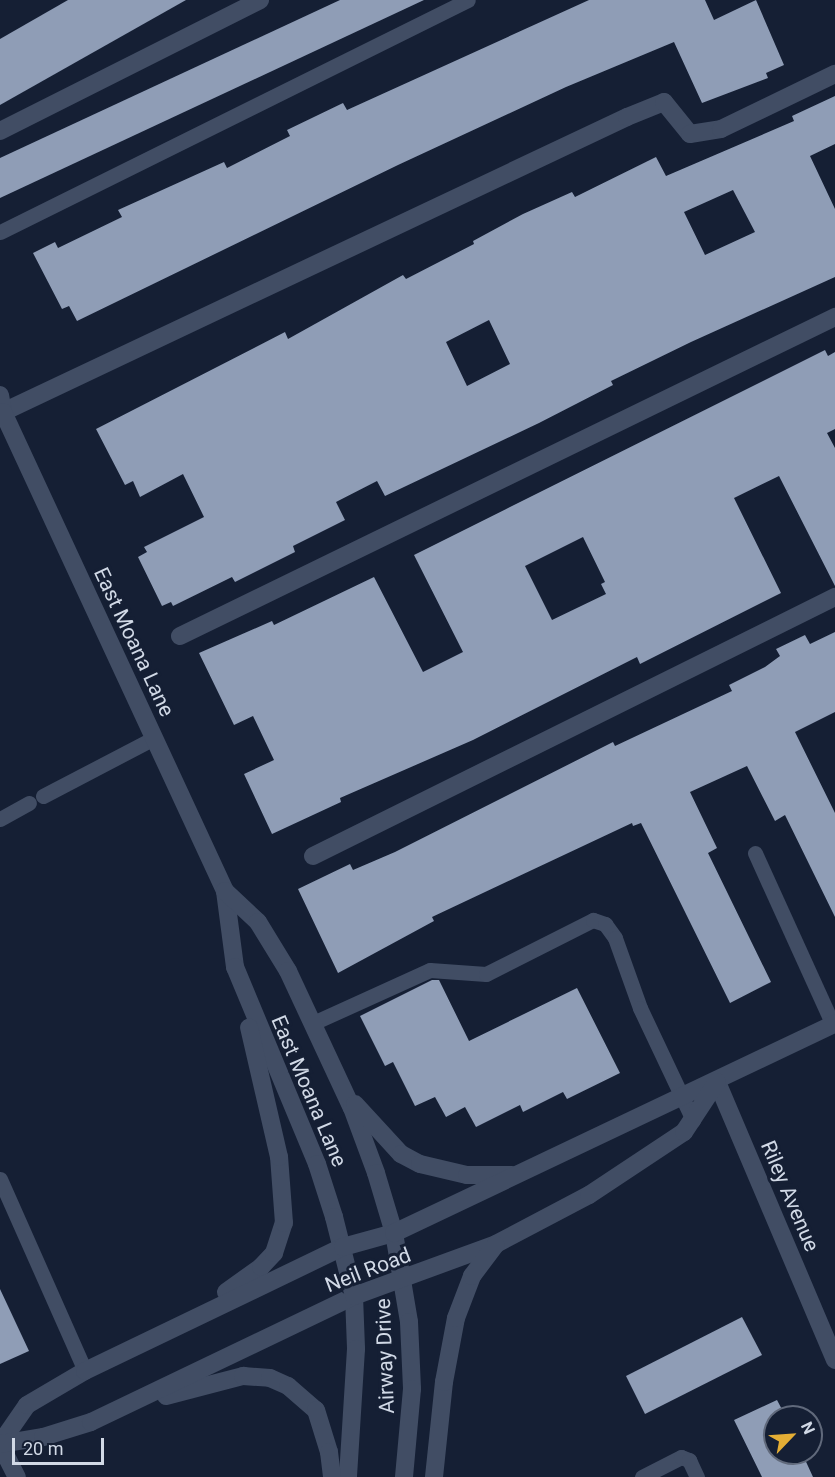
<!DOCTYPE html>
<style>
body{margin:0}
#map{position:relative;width:835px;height:1477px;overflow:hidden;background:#151f34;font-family:Roboto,sans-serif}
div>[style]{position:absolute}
.building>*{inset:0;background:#8f9db6}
.lane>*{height:15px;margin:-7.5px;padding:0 7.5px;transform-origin:7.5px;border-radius:7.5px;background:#414d64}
.street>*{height:18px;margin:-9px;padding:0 9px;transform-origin:9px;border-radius:9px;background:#414d64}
.secondary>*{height:18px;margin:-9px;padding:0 9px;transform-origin:9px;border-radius:9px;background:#414d64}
span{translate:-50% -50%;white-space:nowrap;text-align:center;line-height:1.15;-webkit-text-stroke:6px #151f34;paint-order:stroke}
.street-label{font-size:21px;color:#d1d9e6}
.north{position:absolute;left:763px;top:1405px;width:60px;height:60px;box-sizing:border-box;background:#151f34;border:2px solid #60697b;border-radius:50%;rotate:65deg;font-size:16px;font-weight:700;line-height:24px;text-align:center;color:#d1d9e6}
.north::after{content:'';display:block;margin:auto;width:21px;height:27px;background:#e4ae35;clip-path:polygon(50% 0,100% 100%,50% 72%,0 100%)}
.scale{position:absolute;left:12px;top:1438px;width:92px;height:27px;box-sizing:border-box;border:3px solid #d1d9e6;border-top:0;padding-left:8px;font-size:18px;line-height:21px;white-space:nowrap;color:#d1d9e6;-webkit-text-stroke:4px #151f34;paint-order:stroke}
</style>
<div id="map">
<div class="building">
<div style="clip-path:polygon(68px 0,186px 0,0 105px,0 39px)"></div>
<div style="clip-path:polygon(340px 0,424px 0,0 198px,0 158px)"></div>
<div style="clip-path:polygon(589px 0,705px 0,714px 20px,756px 0,784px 65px,766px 73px,768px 78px,702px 103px,674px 42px,566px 87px,398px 165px,77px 321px,69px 306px,62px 309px,33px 253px,55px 242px,58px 248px,122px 217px,118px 210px,224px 162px,227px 168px,290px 136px,287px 130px,343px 103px,347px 110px)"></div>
<div style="clip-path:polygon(evenodd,835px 96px,835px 144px,810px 156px,835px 209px,835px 277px,691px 342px,611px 381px,613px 385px,539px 423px,385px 496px,377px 481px,336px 502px,345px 520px,293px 546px,295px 552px,235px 582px,232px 577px,173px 606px,171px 602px,162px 606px,138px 557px,147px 552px,144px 547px,204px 517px,183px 474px,140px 497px,133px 481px,125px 485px,96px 429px,285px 332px,288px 339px,403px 275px,406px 279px,474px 244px,473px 241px,523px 214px,572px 192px,575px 197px,656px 157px,666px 176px,794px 121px,792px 116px,835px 96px,733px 190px,755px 232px,705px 255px,684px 212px,733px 190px,835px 96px,489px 320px,510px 364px,467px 386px,446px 342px,489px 320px)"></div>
<div style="clip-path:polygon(evenodd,825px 350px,828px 356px,835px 352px,835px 429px,827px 433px,835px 448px,835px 586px,779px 476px,734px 498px,781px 593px,640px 664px,637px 657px,473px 740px,340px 798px,341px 802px,272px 834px,244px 774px,274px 760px,253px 716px,234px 725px,199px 653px,272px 621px,274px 625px,374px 577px,423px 672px,463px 652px,414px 555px,825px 350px,583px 537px,605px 582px,601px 584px,606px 594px,552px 620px,525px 566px,583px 537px)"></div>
<div style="clip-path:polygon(835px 632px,835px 712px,795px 732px,835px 813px,835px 917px,785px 815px,775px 821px,747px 766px,690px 792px,717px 848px,708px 853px,771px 982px,730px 1003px,641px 823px,633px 826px,632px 823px,432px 917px,434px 921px,338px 973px,298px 889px,350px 864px,353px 870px,395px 852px,613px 742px,615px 746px,732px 691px,729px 685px,765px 667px,780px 656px,776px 649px,805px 635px,810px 644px)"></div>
<div style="clip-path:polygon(432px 980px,439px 980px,469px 1041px,577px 988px,620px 1073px,567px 1099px,563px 1092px,523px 1112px,520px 1105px,476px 1127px,465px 1107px,446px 1117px,435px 1097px,415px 1106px,393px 1062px,385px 1066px,360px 1016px)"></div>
<div style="clip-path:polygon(0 1289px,29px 1351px,0 1364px)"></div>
<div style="clip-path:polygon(742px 1317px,762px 1355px,645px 1414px,626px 1376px)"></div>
<div style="clip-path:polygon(777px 1400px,786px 1417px,775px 1417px,775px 1453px,802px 1453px,813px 1477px,762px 1477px,734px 1420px)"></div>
</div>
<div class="lane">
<div style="left:0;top:232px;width:522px;rotate:-26.37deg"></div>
<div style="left:43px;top:796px;width:125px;rotate:-27.6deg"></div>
<div style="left:0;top:819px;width:33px;rotate:-29deg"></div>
<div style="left:755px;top:853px;width:189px;rotate:65.6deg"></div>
<div style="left:313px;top:1023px;width:128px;rotate:-24.4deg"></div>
<div style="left:430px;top:970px;width:56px;rotate:4.1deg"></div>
<div style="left:486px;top:974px;width:120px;rotate:-26.8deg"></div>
<div style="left:593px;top:920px;width:13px;rotate:18deg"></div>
<div style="left:605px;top:924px;width:17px;rotate:54deg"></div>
<div style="left:615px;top:938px;width:74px;rotate:70.3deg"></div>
<div style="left:640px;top:1008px;width:124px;rotate:64.7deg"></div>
<div style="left:0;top:1179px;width:210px;rotate:66.1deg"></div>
<div style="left:642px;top:1477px;width:44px;rotate:-27.1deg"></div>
<div style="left:681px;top:1457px;width:9px;rotate:21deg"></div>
<div style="left:689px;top:1460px;width:19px;rotate:65deg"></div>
</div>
<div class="street">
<div style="left:0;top:131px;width:291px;rotate:-26.7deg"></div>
<div style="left:3px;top:412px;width:690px;rotate:-25.3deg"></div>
<div style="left:627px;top:117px;width:40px;rotate:-22deg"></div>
<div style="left:664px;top:102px;width:41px;rotate:50.9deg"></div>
<div style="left:690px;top:134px;width:31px;rotate:-9deg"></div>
<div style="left:721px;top:129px;width:127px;rotate:-25.8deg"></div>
<div style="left:180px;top:636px;width:729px;rotate:-25.97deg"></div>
<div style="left:313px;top:856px;width:583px;rotate:-26.39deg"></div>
<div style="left:717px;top:1082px;width:302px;rotate:67deg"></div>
<div style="left:0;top:1444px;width:37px;rotate:63deg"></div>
</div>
<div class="secondary">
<div style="left:0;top:395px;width:17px;rotate:80deg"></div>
<div style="left:3px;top:412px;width:528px;rotate:65.13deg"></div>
<div style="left:225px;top:891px;width:77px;rotate:82.5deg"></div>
<div style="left:235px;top:967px;width:213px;rotate:67.4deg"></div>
<div style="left:317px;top:1164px;width:56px;rotate:72.2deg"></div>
<div style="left:334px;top:1217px;width:81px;rotate:75.8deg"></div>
<div style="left:354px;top:1296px;width:53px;rotate:87.8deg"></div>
<div style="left:356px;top:1349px;width:128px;rotate:93.6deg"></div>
<div style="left:225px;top:891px;width:45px;rotate:43.2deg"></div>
<div style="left:258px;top:922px;width:57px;rotate:58.5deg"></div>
<div style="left:288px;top:971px;width:151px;rotate:65deg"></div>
<div style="left:352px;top:1108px;width:69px;rotate:69.7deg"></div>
<div style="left:376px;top:1173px;width:63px;rotate:73.3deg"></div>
<div style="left:394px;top:1233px;width:90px;rotate:80.4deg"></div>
<div style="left:409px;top:1322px;width:67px;rotate:87.4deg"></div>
<div style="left:412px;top:1389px;width:88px;rotate:95.2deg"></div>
<div style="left:355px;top:1104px;width:68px;rotate:47.4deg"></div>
<div style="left:401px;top:1154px;width:21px;rotate:28deg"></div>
<div style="left:420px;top:1164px;width:48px;rotate:13.2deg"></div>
<div style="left:467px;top:1175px;width:45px"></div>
<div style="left:226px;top:1292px;width:43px;rotate:-35.5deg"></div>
<div style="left:261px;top:1267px;width:19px;rotate:-47deg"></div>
<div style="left:274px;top:1253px;width:32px;rotate:-72deg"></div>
<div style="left:284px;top:1223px;width:66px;rotate:-94.3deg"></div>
<div style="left:279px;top:1157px;width:133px;rotate:-103deg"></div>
<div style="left:166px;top:1396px;width:80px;rotate:-14.6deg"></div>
<div style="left:243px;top:1376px;width:27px;rotate:4deg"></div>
<div style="left:270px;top:1378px;width:20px;rotate:24deg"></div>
<div style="left:288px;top:1386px;width:37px;rotate:41deg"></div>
<div style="left:316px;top:1410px;width:44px;rotate:72.8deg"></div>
<div style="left:329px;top:1452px;width:25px;rotate:83deg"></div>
<div style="left:0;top:1444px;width:47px;rotate:-55.3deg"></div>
<div style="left:27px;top:1405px;width:67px;rotate:-30.4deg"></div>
<div style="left:85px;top:1371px;width:286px;rotate:-25.7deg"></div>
<div style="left:343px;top:1247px;width:53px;rotate:-15.4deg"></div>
<div style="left:394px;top:1233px;width:488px;rotate:-25.4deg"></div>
<div style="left:0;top:1444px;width:44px;rotate:-9.2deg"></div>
<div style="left:43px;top:1437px;width:50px;rotate:-17.4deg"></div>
<div style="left:91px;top:1422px;width:292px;rotate:-25.6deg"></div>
<div style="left:354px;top:1296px;width:151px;rotate:-20.1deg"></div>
<div style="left:496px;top:1244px;width:105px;rotate:-27.8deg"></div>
<div style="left:589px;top:1195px;width:114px;rotate:-33.6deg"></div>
<div style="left:684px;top:1132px;width:60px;rotate:-56.6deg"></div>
<div style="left:434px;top:1477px;width:96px;rotate:-84deg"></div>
<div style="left:444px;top:1382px;width:65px;rotate:-79.4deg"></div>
<div style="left:456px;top:1318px;width:45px;rotate:-69.1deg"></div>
<div style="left:472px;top:1276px;width:39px;rotate:-53deg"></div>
</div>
<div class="street-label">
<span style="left:134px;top:642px;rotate:65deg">East Moana Lane</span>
<span style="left:309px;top:1091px;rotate:67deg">East Moana Lane</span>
<span style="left:790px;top:1196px;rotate:67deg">Riley Avenue</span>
<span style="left:368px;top:1270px;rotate:-21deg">Neil Road</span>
<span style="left:385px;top:1356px;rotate:-92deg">Airway Drive</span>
</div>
<div class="north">N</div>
<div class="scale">20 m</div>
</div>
